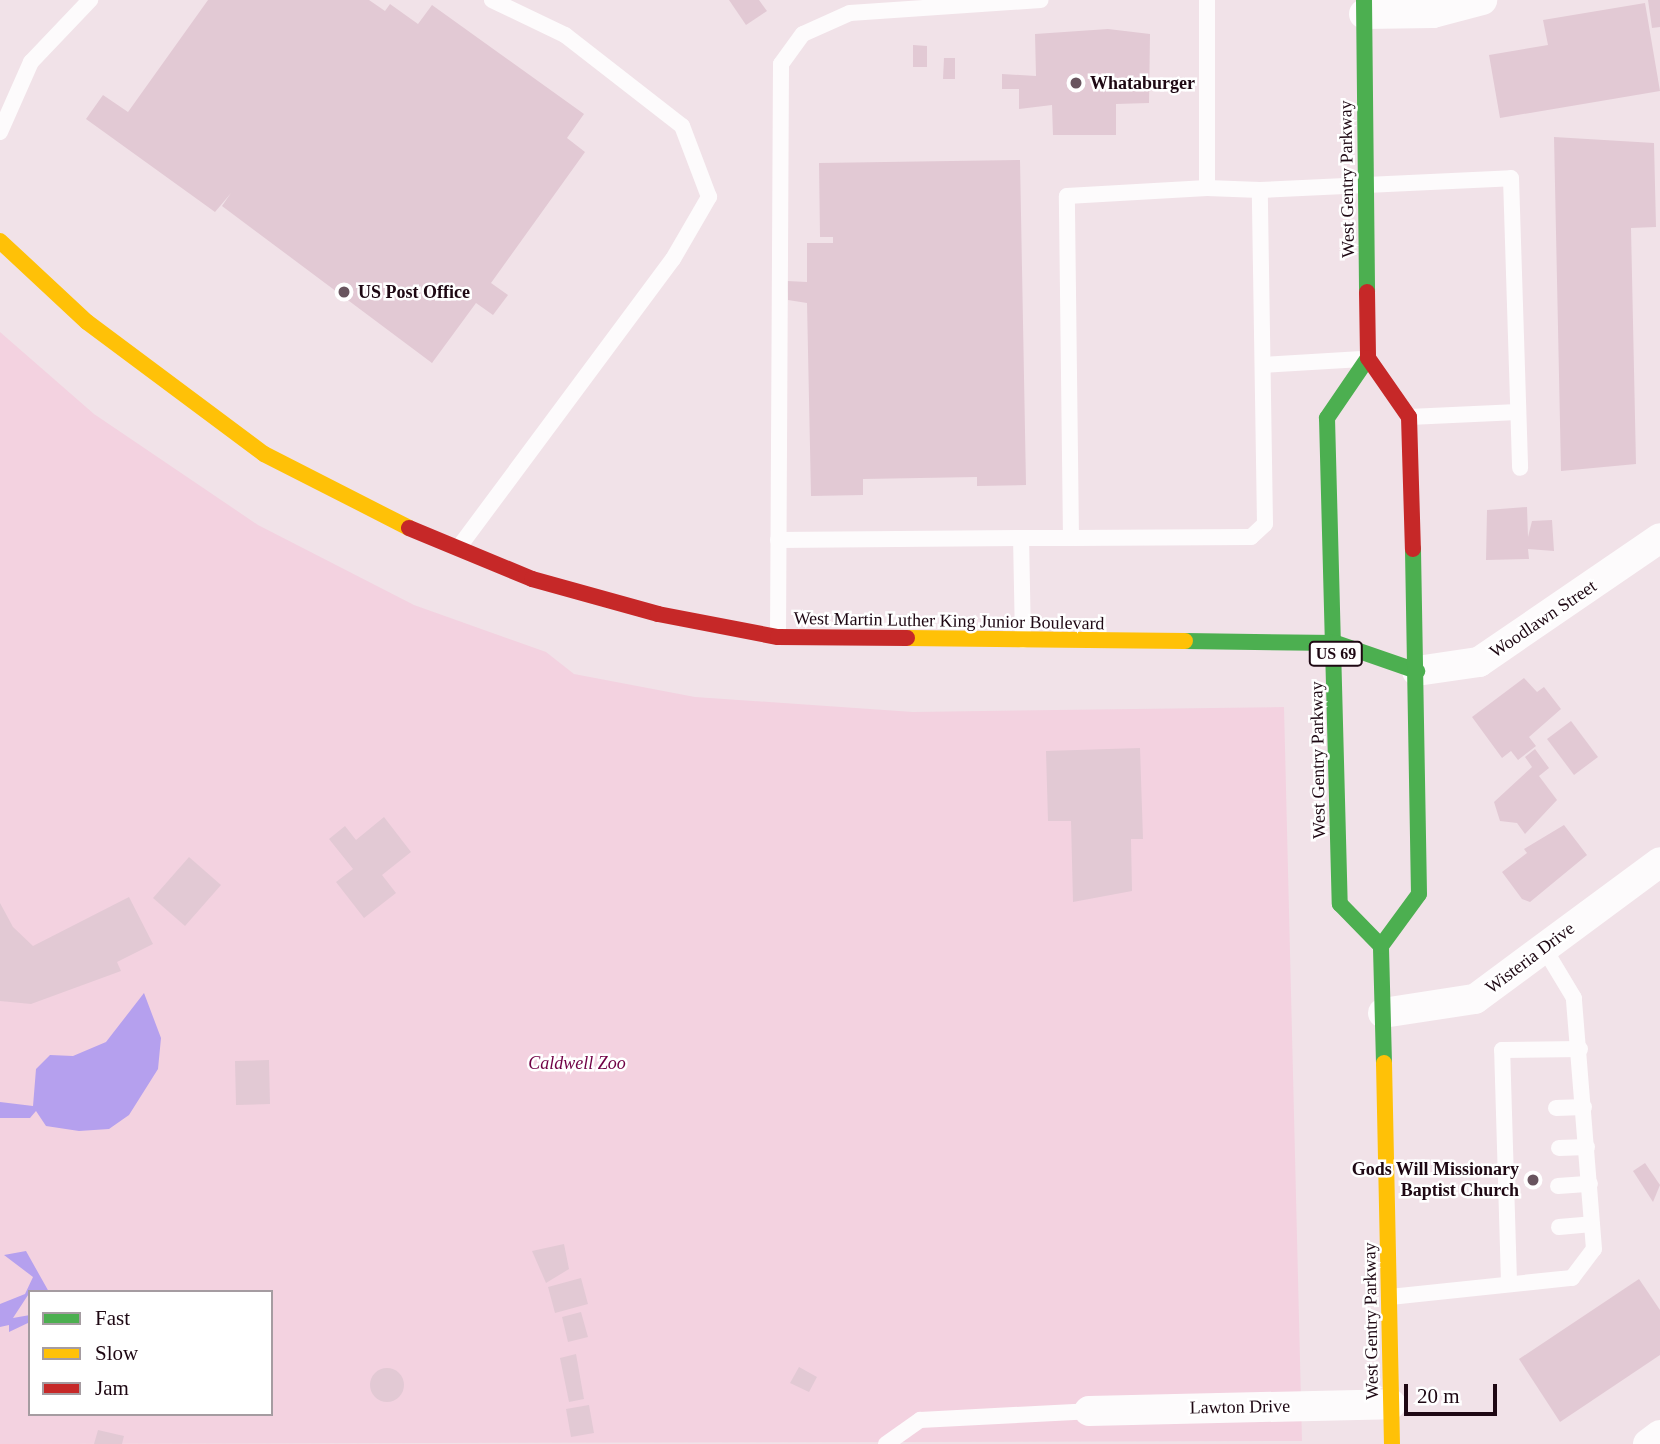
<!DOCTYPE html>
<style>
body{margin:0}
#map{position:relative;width:1660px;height:1444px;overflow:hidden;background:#f1e2e8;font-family:"Times New Roman",serif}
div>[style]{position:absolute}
.green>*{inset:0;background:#f3d2e0}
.water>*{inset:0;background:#b5a0ee}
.building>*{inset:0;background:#e2c9d4}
.round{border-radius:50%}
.lane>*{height:16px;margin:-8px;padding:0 8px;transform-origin:8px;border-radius:8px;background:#fdfbfc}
.street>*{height:30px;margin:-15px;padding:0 15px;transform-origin:15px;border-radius:15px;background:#fdfbfc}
.fast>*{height:16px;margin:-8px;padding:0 8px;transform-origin:8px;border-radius:8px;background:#4caf50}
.slow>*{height:16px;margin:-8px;padding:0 8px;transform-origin:8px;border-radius:8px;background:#ffc107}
.jam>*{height:16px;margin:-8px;padding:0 8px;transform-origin:8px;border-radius:8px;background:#c62828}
.dots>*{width:19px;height:19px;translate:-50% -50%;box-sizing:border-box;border:4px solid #fff;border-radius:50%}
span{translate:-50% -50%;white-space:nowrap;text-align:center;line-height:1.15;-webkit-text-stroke:5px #fff;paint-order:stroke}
.shield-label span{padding:2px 5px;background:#fff;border:2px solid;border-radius:5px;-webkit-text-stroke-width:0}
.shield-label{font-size:16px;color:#1e0813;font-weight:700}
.poi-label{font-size:18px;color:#1e0813;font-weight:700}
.left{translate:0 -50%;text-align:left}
.right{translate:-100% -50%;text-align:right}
.street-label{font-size:18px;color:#1e0813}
.park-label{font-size:18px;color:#700045;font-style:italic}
.legend{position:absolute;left:28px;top:1290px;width:245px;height:126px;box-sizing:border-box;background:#fff;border:2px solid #a59ca1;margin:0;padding:9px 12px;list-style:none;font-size:21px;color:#1e0813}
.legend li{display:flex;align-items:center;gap:14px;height:35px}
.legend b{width:35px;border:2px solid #a59ca1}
.scale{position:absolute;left:1404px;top:1384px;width:93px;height:32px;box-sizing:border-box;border:4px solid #1e0813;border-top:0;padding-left:9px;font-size:21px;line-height:24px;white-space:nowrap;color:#1e0813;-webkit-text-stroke:5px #fff;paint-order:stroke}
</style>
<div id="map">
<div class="green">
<div style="clip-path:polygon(evenodd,0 332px,94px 414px,258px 525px,414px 605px,546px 652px,574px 674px,695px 697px,913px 712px,1284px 707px,1302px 1441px,0 1444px,0 332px,30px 1292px,271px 1292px,271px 1414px,30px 1414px,30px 1292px)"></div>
</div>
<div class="water">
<div style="clip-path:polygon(144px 993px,161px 1038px,158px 1069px,129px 1115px,109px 1129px,79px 1131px,46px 1126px,36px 1111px,30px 1118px,0 1118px,0 1102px,33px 1106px,36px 1069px,50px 1055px,73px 1056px,106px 1042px)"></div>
<div style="clip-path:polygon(26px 1251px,49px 1292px,30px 1292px,13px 1318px,30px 1315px,30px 1322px,9px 1332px,9px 1325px,0 1327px,0 1304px,25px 1294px,33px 1277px,4px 1255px)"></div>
</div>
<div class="building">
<div style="clip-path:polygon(208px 0,369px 0,385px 11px,390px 4px,418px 24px,432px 5px,584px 114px,567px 138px,585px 152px,491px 283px,508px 295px,493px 315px,476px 303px,432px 363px,222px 206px,231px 193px,215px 212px,86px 119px,103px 95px,128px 112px)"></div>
<div style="clip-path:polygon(729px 0,759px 0,767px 11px,746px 25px)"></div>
<div style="clip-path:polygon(1648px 0,1660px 0,1660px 27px,1652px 28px)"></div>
<div style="clip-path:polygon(1645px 3px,1660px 91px,1500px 118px,1489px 55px,1548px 45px,1543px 20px)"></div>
<div style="clip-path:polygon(1108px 29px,1150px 34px,1149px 103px,1116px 104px,1116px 135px,1053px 135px,1052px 105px,1019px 109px,1019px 89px,1002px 89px,1002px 74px,1036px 76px,1035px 34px)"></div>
<div style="clip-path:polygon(913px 45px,927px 46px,927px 67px,913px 67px)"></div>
<div style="clip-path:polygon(944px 58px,955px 58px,955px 79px,943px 79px)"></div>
<div style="clip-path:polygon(1554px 137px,1654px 143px,1656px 227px,1631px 228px,1636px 464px,1561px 471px)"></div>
<div style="clip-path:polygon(1020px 160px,1026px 485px,977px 486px,977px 477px,863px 479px,863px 495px,811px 496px,807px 303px,788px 300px,787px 281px,807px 282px,807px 243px,833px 243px,833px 237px,820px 237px,819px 163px)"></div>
<div style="clip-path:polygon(1527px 507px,1528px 537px,1532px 521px,1552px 520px,1554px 551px,1528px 549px,1529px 559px,1486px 560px,1487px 510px)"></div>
<div style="clip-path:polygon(1524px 678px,1537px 692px,1544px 687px,1561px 709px,1529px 737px,1536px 746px,1518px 760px,1511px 751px,1502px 758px,1472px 717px)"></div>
<div style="clip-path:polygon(1571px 721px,1598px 757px,1574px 775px,1547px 739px)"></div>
<div style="clip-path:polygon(1140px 748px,1143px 839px,1131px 839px,1132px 891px,1073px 902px,1071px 821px,1048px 821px,1046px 751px)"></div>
<div style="clip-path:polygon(1535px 749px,1549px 768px,1539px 776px,1557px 800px,1525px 834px,1517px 823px,1500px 821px,1494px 802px,1532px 767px,1525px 757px)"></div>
<div style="clip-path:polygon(384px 817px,411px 852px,382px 875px,396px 893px,364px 918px,336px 882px,353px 869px,329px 839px,345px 826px,356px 840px)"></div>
<div style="clip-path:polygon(1564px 825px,1587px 855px,1530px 902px,1522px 899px,1502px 872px,1527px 853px,1524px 849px)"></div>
<div style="clip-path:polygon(189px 857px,221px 885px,185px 926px,153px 898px)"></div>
<div style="clip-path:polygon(129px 897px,153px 944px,117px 962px,121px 971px,31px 1004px,0 1001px,0 903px,13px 927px,33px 946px)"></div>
<div style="clip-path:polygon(269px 1060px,270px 1104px,236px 1105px,235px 1061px)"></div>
<div style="clip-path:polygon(1645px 1163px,1660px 1185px,1653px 1202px,1633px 1171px)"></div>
<div style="clip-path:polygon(564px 1244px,569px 1269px,546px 1283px,532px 1251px)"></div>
<div style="clip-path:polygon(581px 1278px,588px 1304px,555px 1313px,548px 1287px)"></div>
<div style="clip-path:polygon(1639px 1279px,1660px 1310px,1660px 1355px,1560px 1422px,1519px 1359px)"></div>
<div style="clip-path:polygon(581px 1312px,588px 1337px,568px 1342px,562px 1317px)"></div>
<div style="clip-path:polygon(576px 1354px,584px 1399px,569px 1402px,560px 1358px)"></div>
<div style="clip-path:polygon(799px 1367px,817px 1377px,809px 1392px,790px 1383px)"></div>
<div class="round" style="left:370px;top:1368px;width:34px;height:34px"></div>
<div style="clip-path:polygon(589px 1405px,594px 1433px,571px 1437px,566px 1409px)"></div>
<div style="clip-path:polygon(98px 1430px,124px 1436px,122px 1444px,94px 1444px)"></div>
</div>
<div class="lane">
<div style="left:0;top:132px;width:77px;rotate:-66.1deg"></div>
<div style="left:31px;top:62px;width:86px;rotate:-46.4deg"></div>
<div style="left:1260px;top:190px;width:251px;rotate:-2.7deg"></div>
<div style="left:1511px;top:178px;width:290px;rotate:88.2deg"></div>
<div style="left:1263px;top:365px;width:99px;rotate:-3.5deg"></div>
<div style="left:1409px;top:417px;width:109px;rotate:-2.6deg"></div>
<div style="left:1071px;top:538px;width:180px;rotate:-0.3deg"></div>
<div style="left:1251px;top:537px;width:19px;rotate:-43deg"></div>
<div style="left:1265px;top:524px;width:334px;rotate:-90.9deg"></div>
<div style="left:1260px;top:190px;width:53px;rotate:-177.8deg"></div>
<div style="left:1207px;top:188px;width:188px;rotate:-90deg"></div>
<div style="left:778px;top:540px;width:243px;rotate:-0.5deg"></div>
<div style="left:459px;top:547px;width:359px;rotate:-53.4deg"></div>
<div style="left:673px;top:259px;width:72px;rotate:-59.9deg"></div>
<div style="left:709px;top:197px;width:76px;rotate:-110.8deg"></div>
<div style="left:682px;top:126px;width:148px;rotate:-142.1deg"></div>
<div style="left:565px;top:35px;width:81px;rotate:-154.4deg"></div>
<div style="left:778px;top:637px;width:573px;rotate:-89.7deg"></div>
<div style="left:781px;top:64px;width:37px;rotate:-54deg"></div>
<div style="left:803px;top:34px;width:51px;rotate:-24.1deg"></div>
<div style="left:850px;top:13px;width:191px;rotate:-3.9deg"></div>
<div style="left:1023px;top:640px;width:102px;rotate:-91.1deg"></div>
<div style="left:1021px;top:538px;width:50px"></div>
<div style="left:1071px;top:538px;width:342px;rotate:-90.7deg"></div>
<div style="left:1067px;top:196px;width:140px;rotate:-3.3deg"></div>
<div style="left:1556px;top:1108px;width:28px;rotate:-2deg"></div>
<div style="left:1559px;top:1148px;width:28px;rotate:-2deg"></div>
<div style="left:1558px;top:1186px;width:32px;rotate:-4deg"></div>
<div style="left:1559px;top:1227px;width:33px;rotate:-5deg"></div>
<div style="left:1509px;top:1282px;width:232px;rotate:-91.7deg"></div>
<div style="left:1502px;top:1050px;width:78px;rotate:-0.7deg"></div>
<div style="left:1390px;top:1297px;width:183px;rotate:-6deg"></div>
<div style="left:1572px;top:1278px;width:36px;rotate:-53deg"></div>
<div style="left:1594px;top:1249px;width:252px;rotate:-94.6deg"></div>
<div style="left:1574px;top:998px;width:58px;rotate:-121deg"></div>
<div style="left:886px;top:1444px;width:42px;rotate:-35.2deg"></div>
<div style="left:920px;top:1420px;width:169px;rotate:-3deg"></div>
</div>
<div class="street">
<div style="left:1364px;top:14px;width:69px;rotate:-0.8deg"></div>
<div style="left:1433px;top:13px;width:51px;rotate:-14.9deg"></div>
<div style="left:1417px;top:671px;width:63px;rotate:-8.3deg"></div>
<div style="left:1479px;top:662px;width:219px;rotate:-34.4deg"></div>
<div style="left:1383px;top:1013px;width:93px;rotate:-8.7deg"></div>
<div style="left:1475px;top:999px;width:230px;rotate:-36.5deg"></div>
<div style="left:1089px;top:1411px;width:302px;rotate:-1.3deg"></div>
<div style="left:1648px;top:1444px;width:15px;rotate:-37deg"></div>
</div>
<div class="fast">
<div style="left:1364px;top:0;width:292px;rotate:89.4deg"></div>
<div style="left:1368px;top:358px;width:73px;rotate:124.3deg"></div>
<div style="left:1327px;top:418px;width:486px;rotate:88.5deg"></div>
<div style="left:1340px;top:904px;width:59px;rotate:45.7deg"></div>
<div style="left:1185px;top:641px;width:151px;rotate:0.8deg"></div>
<div style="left:1336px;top:643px;width:86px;rotate:19.1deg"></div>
<div style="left:1384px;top:1063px;width:117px;rotate:-91.5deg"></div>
<div style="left:1381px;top:946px;width:64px;rotate:-53.8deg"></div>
<div style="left:1419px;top:894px;width:345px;rotate:-91deg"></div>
</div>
<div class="slow">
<div style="left:0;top:241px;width:119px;rotate:43deg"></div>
<div style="left:87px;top:322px;width:221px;rotate:36.7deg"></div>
<div style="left:264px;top:454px;width:163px;rotate:27deg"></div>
<div style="left:907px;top:638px;width:278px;rotate:0.6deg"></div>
<div style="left:1384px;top:1063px;width:381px;rotate:88.8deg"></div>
</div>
<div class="jam">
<div style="left:1367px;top:292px;width:66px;rotate:89.1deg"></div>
<div style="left:1368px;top:358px;width:72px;rotate:55.2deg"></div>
<div style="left:1409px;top:417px;width:132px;rotate:88.3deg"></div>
<div style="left:409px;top:528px;width:133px;rotate:22.5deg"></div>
<div style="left:532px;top:579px;width:131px;rotate:15.5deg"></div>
<div style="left:658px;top:614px;width:122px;rotate:10.9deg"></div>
<div style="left:778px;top:637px;width:129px;rotate:0.4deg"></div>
</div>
<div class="dots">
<div style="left:1076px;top:83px;background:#68545e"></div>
<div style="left:344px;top:292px;background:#68545e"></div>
<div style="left:1533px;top:1180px;background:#68545e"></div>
</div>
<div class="shield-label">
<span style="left:1336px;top:654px">US 69</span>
</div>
<div class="poi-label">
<span class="left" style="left:1090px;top:83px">Whataburger</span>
<span class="left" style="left:358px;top:292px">US Post Office</span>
<span class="right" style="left:1519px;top:1180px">Gods Will Missionary<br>Baptist Church</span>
</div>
<div class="street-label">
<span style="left:1347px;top:179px;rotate:-91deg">West Gentry Parkway</span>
<span style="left:1543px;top:619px;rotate:-34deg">Woodlawn Street</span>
<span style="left:949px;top:621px;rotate:1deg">West Martin Luther King Junior Boulevard</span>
<span style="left:1318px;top:760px;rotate:-91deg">West Gentry Parkway</span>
<span style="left:1530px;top:958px;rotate:-37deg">Wisteria Drive</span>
<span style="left:1371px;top:1321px;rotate:-91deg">West Gentry Parkway</span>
<span style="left:1240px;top:1407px;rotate:-1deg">Lawton Drive</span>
</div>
<div class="park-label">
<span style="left:577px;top:1063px">Caldwell Zoo</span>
</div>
<ul class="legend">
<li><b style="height:9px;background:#4caf50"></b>Fast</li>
<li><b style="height:9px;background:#ffc107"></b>Slow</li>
<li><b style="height:9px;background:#c62828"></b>Jam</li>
</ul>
<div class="scale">20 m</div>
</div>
